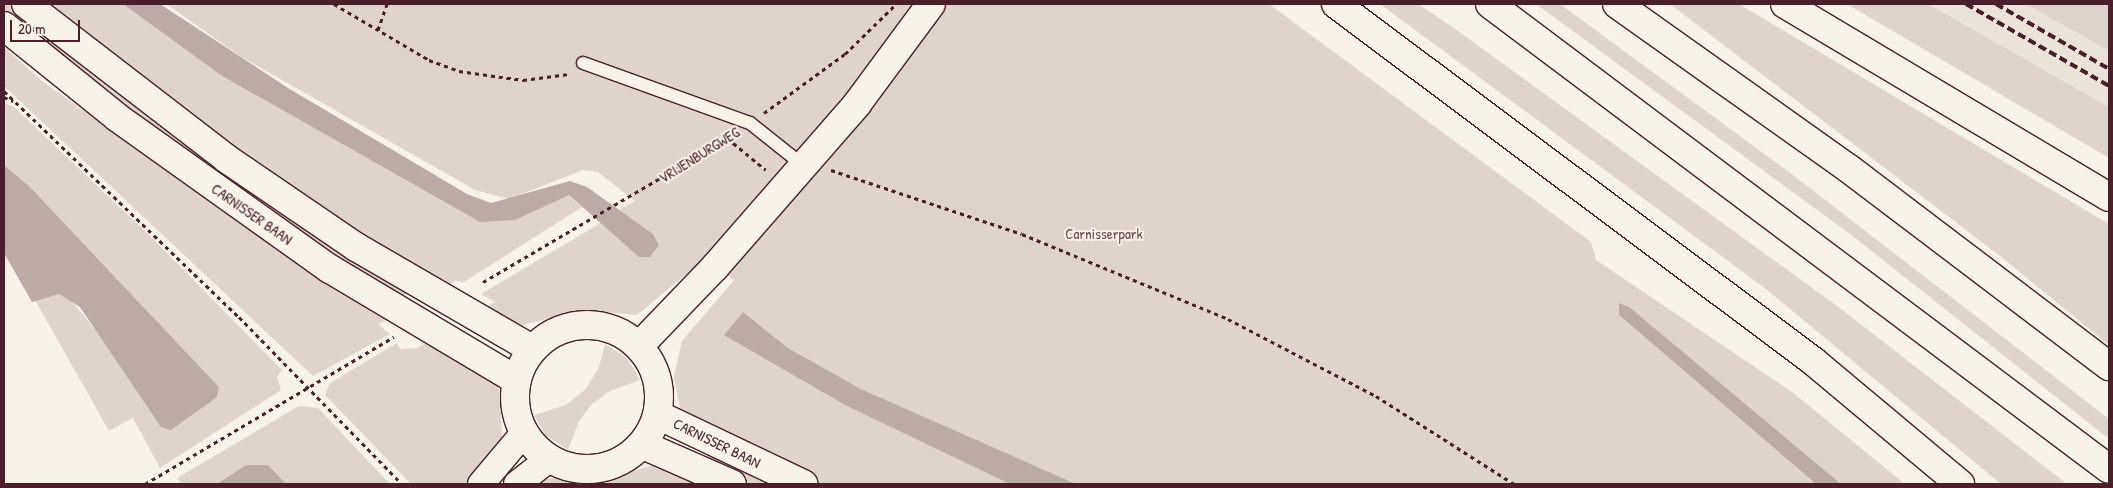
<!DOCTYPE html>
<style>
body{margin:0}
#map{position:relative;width:2113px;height:488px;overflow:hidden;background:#f7f3e8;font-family:"Patrick Hand",sans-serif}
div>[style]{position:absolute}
.built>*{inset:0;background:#eae3da}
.green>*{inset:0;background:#ded4cc}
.water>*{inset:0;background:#bcaaa7}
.path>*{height:3px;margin-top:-1.5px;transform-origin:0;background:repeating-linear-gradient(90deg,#4a1f2b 0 4px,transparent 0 8px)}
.roads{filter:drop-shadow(1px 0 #4a1f2b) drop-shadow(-1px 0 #4a1f2b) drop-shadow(0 1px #4a1f2b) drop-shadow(0 -1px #4a1f2b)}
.lane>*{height:12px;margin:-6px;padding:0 6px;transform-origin:6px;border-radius:6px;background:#f7f3e8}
.street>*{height:26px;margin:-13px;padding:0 13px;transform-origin:13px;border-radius:13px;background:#f7f3e8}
.secondary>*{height:28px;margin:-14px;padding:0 14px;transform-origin:14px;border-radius:14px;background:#f7f3e8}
.secondary>.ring{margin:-14px;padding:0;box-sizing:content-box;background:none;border:28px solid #f7f3e8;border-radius:50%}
.highway>*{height:28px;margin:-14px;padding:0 14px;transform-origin:14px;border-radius:14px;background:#f7f3e8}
.rail>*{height:4px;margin-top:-2px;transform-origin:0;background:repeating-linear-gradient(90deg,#4a1f2b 0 8px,transparent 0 12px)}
span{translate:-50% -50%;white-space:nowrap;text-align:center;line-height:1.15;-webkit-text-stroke:4px #f7f3e8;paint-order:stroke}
.street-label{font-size:15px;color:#4a1f2b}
.park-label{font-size:15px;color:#6f4c53}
.frame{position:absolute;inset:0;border:5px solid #4a1f2b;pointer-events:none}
.scale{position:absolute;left:10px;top:20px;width:70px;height:22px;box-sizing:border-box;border:2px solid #4a1f2b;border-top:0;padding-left:6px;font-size:15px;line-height:18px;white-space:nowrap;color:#4a1f2b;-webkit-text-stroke:4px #f7f3e8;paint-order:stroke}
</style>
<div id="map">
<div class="built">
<div style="clip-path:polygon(1930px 4px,2026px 4px,2109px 51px,2109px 107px)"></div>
</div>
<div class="green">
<div style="clip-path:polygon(4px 4px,10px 4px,53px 40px,410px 287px,401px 301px,340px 264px,4px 18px)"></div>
<div style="clip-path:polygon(35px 4px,123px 4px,222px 76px,480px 222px,569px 195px,582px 207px,464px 282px,455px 281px,440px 290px,253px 169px)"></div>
<div style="clip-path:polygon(166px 4px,1269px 4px,1591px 242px,1596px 260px,1792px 392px,1905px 484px,1841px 484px,1619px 303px,1619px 315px,1816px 484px,1076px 484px,861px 389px,788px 348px,743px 312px,725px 335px,1010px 484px,821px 484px,699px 431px,681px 413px,674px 377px,682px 341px,734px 280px,706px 258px,637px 315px,580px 310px,516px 327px,479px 311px,495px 302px,481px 294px,604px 221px,639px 257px,650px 257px,659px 245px,653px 234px,619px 210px,635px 201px,598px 172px,583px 170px,509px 199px,475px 190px,240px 56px)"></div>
<div style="clip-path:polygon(1380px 4px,1418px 4px,1451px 26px,1837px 306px,2067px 484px,2001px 484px,1766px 289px)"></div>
<div style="clip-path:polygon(1536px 4px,1560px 4px,1789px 172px,2109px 419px,2109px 439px,1854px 237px)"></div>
<div style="clip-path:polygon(1670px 4px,1739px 4px,2109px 224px,2109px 345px,2000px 256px)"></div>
<div style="clip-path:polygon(1847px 4px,1929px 4px,2109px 107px,2109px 158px)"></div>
<div style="clip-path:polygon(2026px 4px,2109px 4px,2109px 52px,2109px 51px)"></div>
<div style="clip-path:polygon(4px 47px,42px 81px,242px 223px,393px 317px,378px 324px,390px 334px,313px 376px,4px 86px)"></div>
<div style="clip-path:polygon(4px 103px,14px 107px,148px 234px,282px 370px,277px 377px,281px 390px,160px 468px,133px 418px,109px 431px,35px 300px,59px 294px,71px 300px,113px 352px,219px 387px,30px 187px,4px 165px)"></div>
<div style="clip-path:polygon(434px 338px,496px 382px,500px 393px,502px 442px,472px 484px,411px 484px,325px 395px,330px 383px,397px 343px,400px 349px,418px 348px)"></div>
<div style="clip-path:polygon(605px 344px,627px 358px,640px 380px,610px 391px,592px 404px,579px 421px,568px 450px,545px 435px,534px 415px,566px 405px,586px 389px,599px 367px)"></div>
<div style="clip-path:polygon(299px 406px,318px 408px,390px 484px,286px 484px,268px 465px,246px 465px,217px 484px,181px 484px,177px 478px)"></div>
<div style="clip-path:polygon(711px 449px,789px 484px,749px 484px,703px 464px)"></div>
<div style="clip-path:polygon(655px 464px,713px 484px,526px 484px,552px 478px,600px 483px)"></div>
</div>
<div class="water">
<div style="clip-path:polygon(123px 4px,160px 4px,288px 88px,467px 194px,491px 203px,570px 181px,587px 187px,653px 234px,659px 245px,650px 257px,639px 257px,569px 195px,515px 220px,480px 222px,222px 76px)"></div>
<div style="clip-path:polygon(4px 165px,30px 187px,219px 387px,217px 397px,171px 430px,161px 427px,80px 307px,59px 294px,32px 302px,4px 253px)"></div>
<div style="clip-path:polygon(1619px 303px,1629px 307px,1841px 484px,1816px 484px,1619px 315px)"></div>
<div style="clip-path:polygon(743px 312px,788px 348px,861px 389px,1076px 484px,1010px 484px,847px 406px,724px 335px)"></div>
<div style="clip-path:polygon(246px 465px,268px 465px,286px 484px,217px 484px)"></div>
</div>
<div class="path">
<div style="left:334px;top:4px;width:110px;rotate:30.5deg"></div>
<div style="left:429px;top:60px;width:32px;rotate:20deg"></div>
<div style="left:459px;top:71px;width:65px;rotate:8deg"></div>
<div style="left:523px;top:80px;width:46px;rotate:-7.4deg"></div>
<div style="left:378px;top:30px;width:28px;rotate:-71deg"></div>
<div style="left:4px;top:91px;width:326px;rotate:43.9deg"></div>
<div style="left:239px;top:317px;width:233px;rotate:45.7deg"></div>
<div style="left:4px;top:97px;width:10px;rotate:24deg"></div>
<div style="left:764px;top:113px;width:100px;rotate:-36.1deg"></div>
<div style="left:845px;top:54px;width:71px;rotate:-44.4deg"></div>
<div style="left:727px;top:138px;width:50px;rotate:39.4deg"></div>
<div style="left:831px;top:170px;width:201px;rotate:18.5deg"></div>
<div style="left:1022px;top:234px;width:223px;rotate:22.4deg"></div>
<div style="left:1228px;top:319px;width:167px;rotate:27.5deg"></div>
<div style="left:1376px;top:396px;width:164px;rotate:32.5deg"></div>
<div style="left:483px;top:282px;width:284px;rotate:-30.4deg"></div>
<div style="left:145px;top:484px;width:289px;rotate:-30.6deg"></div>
</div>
<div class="roads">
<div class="lane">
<div style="left:583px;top:63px;width:177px;rotate:19.8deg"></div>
<div style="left:750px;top:123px;width:69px;rotate:38.5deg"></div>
</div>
<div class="street">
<div style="left:481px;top:484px;width:67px;rotate:-49.9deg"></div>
<div style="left:517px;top:484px;width:41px;rotate:-38deg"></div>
</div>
<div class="secondary">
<div style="left:26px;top:4px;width:254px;rotate:37.6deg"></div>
<div style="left:227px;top:159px;width:156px;rotate:34.3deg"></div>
<div style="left:356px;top:247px;width:203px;rotate:30.1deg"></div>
<div style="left:4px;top:26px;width:146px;rotate:38.9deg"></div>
<div style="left:118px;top:118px;width:260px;rotate:35.5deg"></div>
<div style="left:330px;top:269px;width:217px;rotate:30.8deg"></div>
<div class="ring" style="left:515px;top:325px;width:116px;height:116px"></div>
<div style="left:639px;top:346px;width:110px;rotate:-46.1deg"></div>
<div style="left:715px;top:267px;width:216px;rotate:-48.9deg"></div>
<div style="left:857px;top:104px;width:124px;rotate:-53.5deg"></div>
<div style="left:658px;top:415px;width:161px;rotate:25.4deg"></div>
<div style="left:643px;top:445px;width:97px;rotate:23.7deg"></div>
</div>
<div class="highway">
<div style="left:1336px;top:4px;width:596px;rotate:36.81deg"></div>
<div style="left:1813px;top:361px;width:192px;rotate:39.9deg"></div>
<div style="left:1490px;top:4px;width:774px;rotate:36.91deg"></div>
<div style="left:1617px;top:4px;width:283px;rotate:35.4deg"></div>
<div style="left:1848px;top:168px;width:328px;rotate:37.2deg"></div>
<div style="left:1785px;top:4px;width:377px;rotate:30.8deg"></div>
</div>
</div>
<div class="rail">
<div style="left:1966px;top:4px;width:165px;rotate:29.8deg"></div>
<div style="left:1996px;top:4px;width:130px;rotate:29.9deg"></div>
</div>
<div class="street-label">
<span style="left:699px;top:155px;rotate:-32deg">VRIJENBURGWEG</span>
<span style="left:252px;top:214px;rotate:35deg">CARNISSER BAAN</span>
<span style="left:717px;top:443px;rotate:26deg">CARNISSER BAAN</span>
</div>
<div class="park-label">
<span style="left:1104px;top:234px">Carnisserpark</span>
</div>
<div class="frame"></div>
<div class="scale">20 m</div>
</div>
